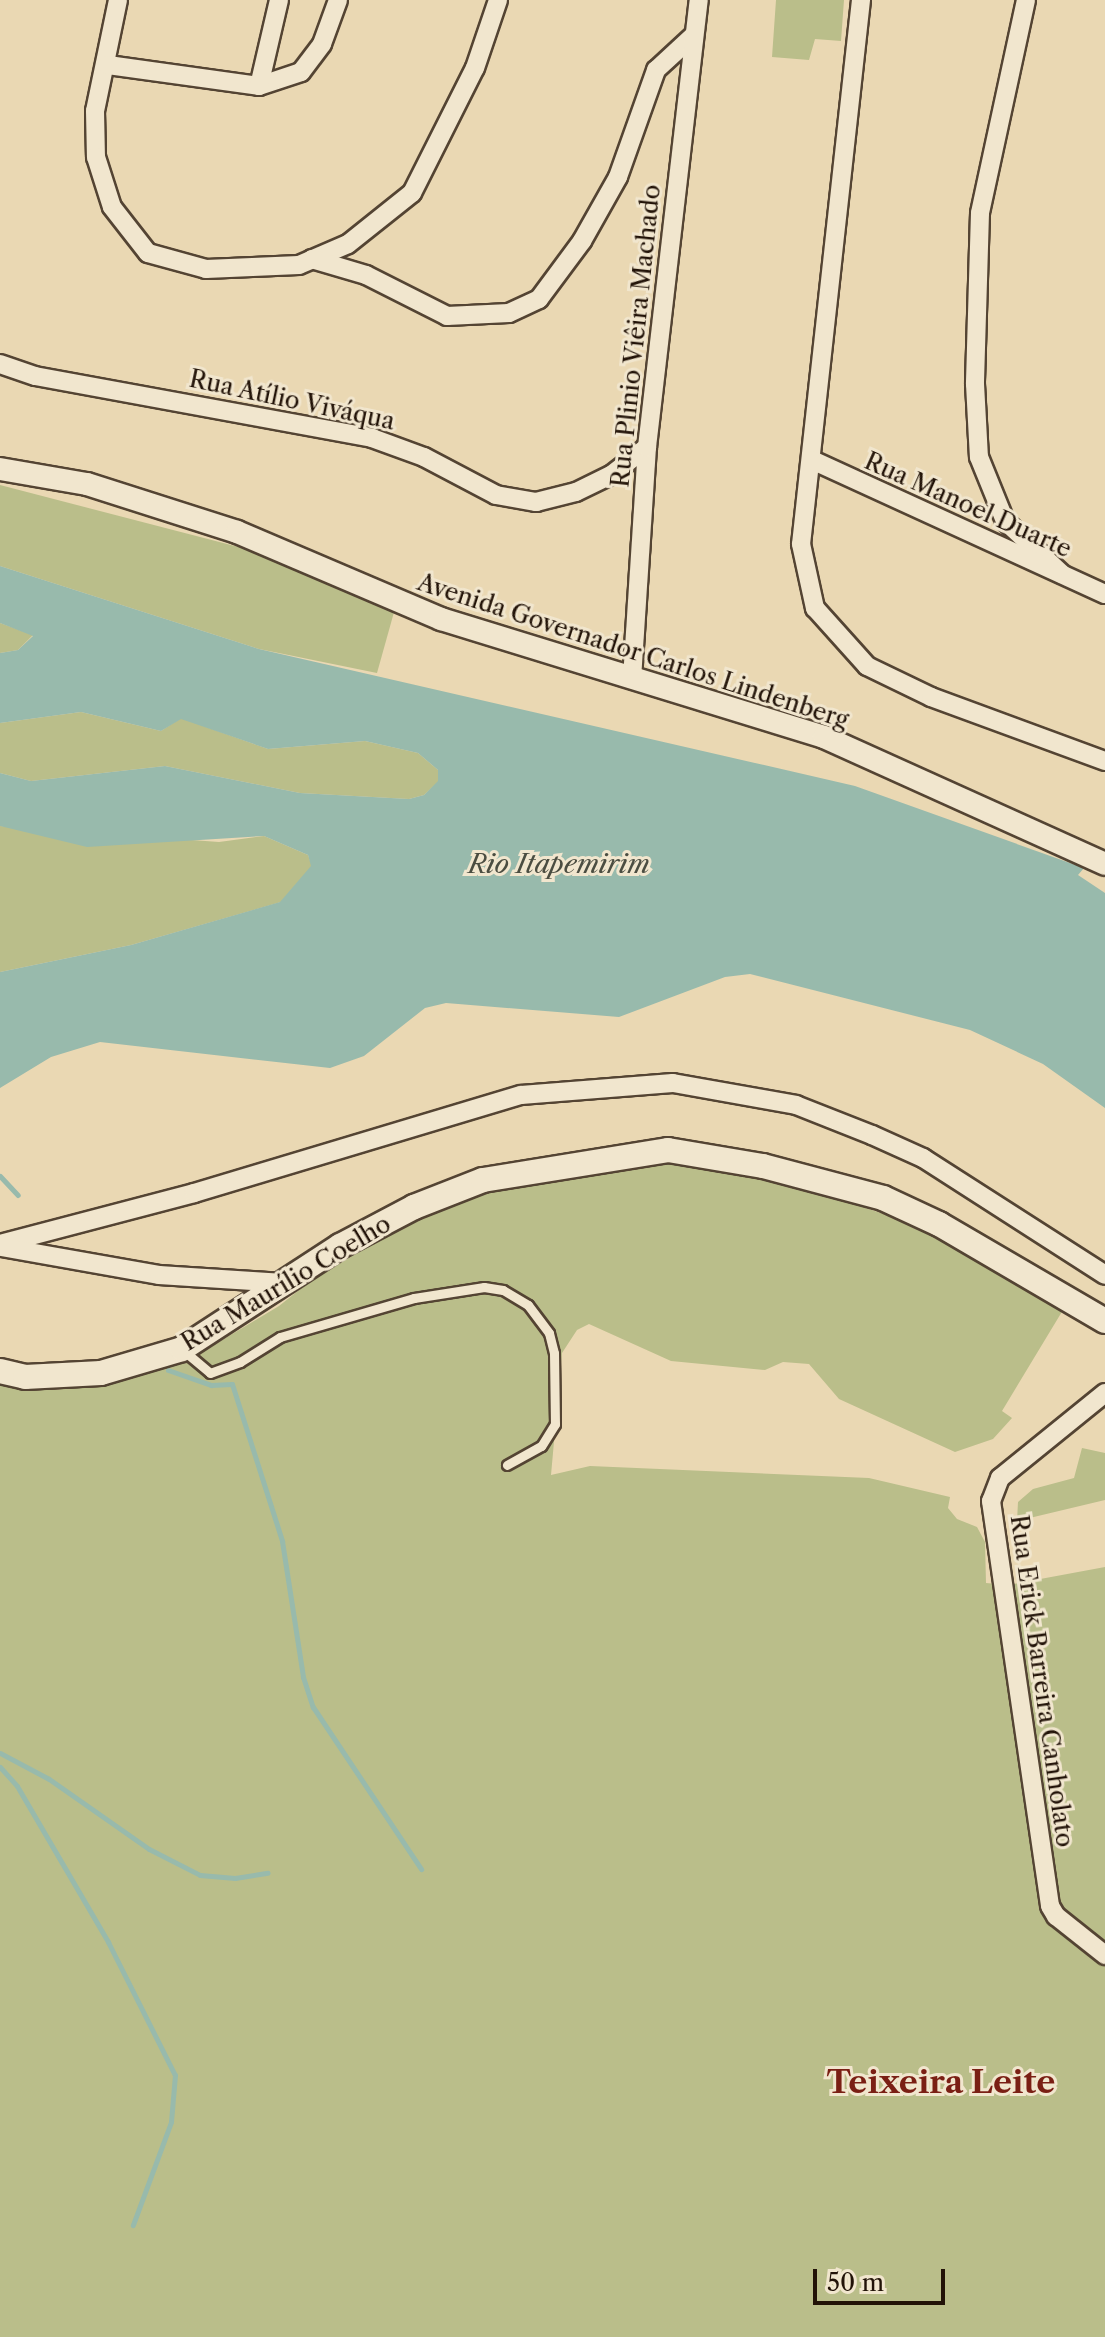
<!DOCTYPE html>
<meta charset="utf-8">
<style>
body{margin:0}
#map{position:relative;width:1105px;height:2337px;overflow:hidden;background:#ead8b3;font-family:"Libre Caslon Text",serif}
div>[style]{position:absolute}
.green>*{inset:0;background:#babe8a}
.water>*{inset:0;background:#98baac}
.stream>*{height:5px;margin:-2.5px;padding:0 2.5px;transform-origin:2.5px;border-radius:2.5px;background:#98baac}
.roads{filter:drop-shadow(2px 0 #544433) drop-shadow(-2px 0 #544433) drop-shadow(0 2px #544433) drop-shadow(0 -2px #544433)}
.service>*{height:9px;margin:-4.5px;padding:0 4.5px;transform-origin:4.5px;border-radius:4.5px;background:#f1e6ce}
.minor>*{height:18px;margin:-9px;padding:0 9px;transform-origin:9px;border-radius:9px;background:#f1e6ce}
.tertiary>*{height:22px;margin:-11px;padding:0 11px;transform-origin:11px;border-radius:11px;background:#f1e6ce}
.secondary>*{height:24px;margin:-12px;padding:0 12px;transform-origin:12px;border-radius:12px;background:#f1e6ce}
span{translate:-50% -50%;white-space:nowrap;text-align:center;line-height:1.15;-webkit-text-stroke:6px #f1e6ce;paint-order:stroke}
.street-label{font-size:24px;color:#221308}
.water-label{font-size:26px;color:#4b4d41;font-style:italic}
.district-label{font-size:32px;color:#7a1f14;font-weight:700}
.scale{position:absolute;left:813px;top:2269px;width:132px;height:36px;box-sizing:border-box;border:4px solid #221308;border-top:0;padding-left:10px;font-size:24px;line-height:28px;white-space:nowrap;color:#221308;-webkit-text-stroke:6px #f1e6ce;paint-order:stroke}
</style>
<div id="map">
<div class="green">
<div style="clip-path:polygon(776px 0,844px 0,841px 41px,815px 39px,809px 60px,772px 57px)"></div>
<div style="clip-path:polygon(0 485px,269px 555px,396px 605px,377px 673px,259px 649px,0 566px)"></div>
<div style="clip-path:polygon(0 623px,33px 635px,18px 650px,0 653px)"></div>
<div style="clip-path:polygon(81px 712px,161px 731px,181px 718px,268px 749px,365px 741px,418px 753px,438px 770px,438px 782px,424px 795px,409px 799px,300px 793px,165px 766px,31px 781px,0 773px,0 723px)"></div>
<div style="clip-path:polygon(0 826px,219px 842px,264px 836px,308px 855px,312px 866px,281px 902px,131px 945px,0 972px)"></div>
<div style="clip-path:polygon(650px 1161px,679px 1162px,822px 1193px,904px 1221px,1042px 1292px,1063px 1310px,1002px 1411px,1012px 1418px,993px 1439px,955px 1452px,839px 1399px,809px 1364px,783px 1362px,765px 1370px,671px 1361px,589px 1324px,577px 1330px,562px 1353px,551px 1475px,590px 1466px,869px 1478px,950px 1497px,948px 1508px,957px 1519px,977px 1527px,985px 1542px,986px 1583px,1008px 1585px,1105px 1567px,1105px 2337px,0 2337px,0 1378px,57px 1390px,164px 1367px,194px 1357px,279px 1306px,347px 1252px,390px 1230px,507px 1185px)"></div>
<div style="clip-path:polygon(1082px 1448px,1105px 1453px,1105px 1500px,1017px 1521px,1018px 1502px,1033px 1489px,1074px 1478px)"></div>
</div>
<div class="water">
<div style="clip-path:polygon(0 566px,259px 649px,855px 786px,1084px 868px,1078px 875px,1105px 893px,1105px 1108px,1043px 1064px,970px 1030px,750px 974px,725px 977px,619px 1017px,446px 1003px,425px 1008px,364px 1056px,330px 1068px,100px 1042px,51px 1057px,0 1088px,0 972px,131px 945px,280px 902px,311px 866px,308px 855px,264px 836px,87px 847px,0 826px,0 773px,31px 781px,165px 766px,300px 793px,409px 799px,424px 795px,438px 781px,438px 770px,418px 753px,365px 741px,268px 749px,181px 719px,161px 731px,81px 712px,0 723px,0 653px,18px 650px,33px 636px,0 623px)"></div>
</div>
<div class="stream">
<div style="left:0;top:1176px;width:26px;rotate:47deg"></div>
<div style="left:168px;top:1370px;width:46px;rotate:19.2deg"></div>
<div style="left:211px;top:1385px;width:21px;rotate:-3deg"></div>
<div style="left:232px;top:1384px;width:165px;rotate:72.3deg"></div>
<div style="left:282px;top:1541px;width:138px;rotate:81.2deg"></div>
<div style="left:303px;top:1677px;width:32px;rotate:72deg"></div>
<div style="left:313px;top:1707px;width:195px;rotate:56.3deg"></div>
<div style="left:0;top:1753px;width:55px;rotate:28deg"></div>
<div style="left:49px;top:1779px;width:122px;rotate:35deg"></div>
<div style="left:149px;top:1849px;width:57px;rotate:27deg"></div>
<div style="left:200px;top:1875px;width:35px;rotate:5deg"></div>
<div style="left:235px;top:1878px;width:33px;rotate:-9deg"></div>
<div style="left:0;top:1767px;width:25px;rotate:48deg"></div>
<div style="left:17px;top:1786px;width:181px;rotate:59.7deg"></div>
<div style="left:108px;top:1942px;width:149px;rotate:63.3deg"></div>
<div style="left:175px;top:2075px;width:47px;rotate:94.9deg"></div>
<div style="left:171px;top:2122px;width:110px;rotate:110.3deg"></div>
</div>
<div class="roads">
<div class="service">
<div style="left:184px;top:1351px;width:34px;rotate:40deg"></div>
<div style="left:210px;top:1373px;width:32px;rotate:-20deg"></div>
<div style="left:240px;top:1362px;width:47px;rotate:-32deg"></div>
<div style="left:280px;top:1337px;width:140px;rotate:-16.2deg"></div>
<div style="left:414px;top:1298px;width:71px;rotate:-8.9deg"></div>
<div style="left:484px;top:1287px;width:19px;rotate:9deg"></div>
<div style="left:503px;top:1290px;width:29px;rotate:31deg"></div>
<div style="left:528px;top:1305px;width:35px;rotate:53deg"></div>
<div style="left:549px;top:1333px;width:21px;rotate:76deg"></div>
<div style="left:554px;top:1353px;width:71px;rotate:89.2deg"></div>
<div style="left:555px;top:1424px;width:26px;rotate:122deg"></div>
<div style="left:541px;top:1446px;width:39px;rotate:151deg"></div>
</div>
<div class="minor">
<div style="left:118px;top:0;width:113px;rotate:101.7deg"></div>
<div style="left:95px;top:111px;width:46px;rotate:88.8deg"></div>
<div style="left:96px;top:157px;width:52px;rotate:72.3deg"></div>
<div style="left:112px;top:207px;width:58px;rotate:52deg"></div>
<div style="left:148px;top:253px;width:60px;rotate:15.4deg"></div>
<div style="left:206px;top:269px;width:93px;rotate:-2.5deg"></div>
<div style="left:299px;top:265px;width:53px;rotate:-23.2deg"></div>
<div style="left:348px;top:244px;width:82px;rotate:-38.6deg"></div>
<div style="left:412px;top:193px;width:140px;rotate:-63.3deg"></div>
<div style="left:475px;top:68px;width:72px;rotate:-71.3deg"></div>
<div style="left:861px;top:0;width:547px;rotate:96.29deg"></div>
<div style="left:801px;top:544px;width:66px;rotate:77.7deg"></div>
<div style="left:815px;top:608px;width:78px;rotate:48.1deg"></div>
<div style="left:867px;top:666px;width:71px;rotate:25.8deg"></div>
<div style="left:931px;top:697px;width:185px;rotate:20.2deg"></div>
<div style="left:1026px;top:0;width:218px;rotate:102.2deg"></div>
<div style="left:980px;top:213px;width:171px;rotate:91.7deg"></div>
<div style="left:975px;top:384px;width:73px;rotate:86.9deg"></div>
<div style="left:979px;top:457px;width:69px;rotate:67.9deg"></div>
<div style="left:1005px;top:521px;width:78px;rotate:42.9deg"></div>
<div style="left:108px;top:65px;width:152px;rotate:7.9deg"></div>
<div style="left:259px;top:86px;width:44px;rotate:-18.4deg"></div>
<div style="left:301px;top:72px;width:35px;rotate:-53deg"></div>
<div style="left:322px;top:44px;width:47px;rotate:-70deg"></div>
<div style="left:259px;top:86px;width:88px;rotate:-76.9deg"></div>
<div style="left:312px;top:259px;width:56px;rotate:16.5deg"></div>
<div style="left:366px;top:275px;width:91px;rotate:26.8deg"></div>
<div style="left:447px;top:316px;width:62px;rotate:-2.8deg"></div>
<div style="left:509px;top:313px;width:33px;rotate:-25deg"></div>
<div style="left:539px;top:299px;width:72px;rotate:-53.4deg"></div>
<div style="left:582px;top:241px;width:73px;rotate:-60.6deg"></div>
<div style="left:618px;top:177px;width:114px;rotate:-70.4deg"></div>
<div style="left:656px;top:70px;width:50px;rotate:-42.6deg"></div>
<div style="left:0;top:364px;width:37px;rotate:19deg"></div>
<div style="left:35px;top:376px;width:343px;rotate:10.4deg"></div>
<div style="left:372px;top:438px;width:55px;rotate:20.1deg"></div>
<div style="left:424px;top:457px;width:81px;rotate:27.8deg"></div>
<div style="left:496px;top:495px;width:41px;rotate:9.9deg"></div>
<div style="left:536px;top:502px;width:41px;rotate:-14deg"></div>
<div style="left:576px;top:492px;width:39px;rotate:-26deg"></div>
<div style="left:611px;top:475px;width:46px;rotate:-37.9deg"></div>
<div style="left:812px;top:460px;width:322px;rotate:24.6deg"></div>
<div style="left:632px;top:679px;width:232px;rotate:-86.3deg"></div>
<div style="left:647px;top:447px;width:450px;rotate:-83.4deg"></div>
<div style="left:0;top:1244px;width:201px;rotate:-14.7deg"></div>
<div style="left:194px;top:1193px;width:341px;rotate:-16.7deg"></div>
<div style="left:521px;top:1095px;width:152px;rotate:-4.5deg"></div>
<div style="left:673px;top:1083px;width:125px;rotate:10.1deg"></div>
<div style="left:796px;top:1105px;width:82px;rotate:21.5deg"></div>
<div style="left:872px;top:1135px;width:56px;rotate:24.3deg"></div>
<div style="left:923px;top:1158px;width:216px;rotate:32.7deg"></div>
<div style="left:1px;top:1247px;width:160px;rotate:10deg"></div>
<div style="left:159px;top:1275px;width:125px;rotate:3.7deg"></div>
<div style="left:1105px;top:1393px;width:135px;rotate:141deg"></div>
<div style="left:1000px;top:1478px;width:25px;rotate:111deg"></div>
<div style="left:991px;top:1501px;width:409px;rotate:81.7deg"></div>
<div style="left:1050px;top:1906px;width:12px;rotate:59deg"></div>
<div style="left:1056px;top:1916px;width:63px;rotate:38.5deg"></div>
</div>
<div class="tertiary">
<div style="left:0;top:469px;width:88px;rotate:9.8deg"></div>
<div style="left:87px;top:484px;width:157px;rotate:17.7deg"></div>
<div style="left:237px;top:532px;width:222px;rotate:23.1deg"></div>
<div style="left:441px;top:619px;width:401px;rotate:17.1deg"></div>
<div style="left:824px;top:737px;width:308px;rotate:24.3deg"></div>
</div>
<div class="secondary">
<div style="left:0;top:1371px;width:26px;rotate:13deg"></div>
<div style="left:25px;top:1377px;width:76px;rotate:-3deg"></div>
<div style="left:101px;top:1373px;width:84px;rotate:-16.5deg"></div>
<div style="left:182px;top:1349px;width:189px;rotate:-33.1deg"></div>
<div style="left:340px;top:1246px;width:84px;rotate:-27.8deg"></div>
<div style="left:414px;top:1207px;width:74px;rotate:-21.4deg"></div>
<div style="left:483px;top:1180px;width:187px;rotate:-9.2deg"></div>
<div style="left:668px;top:1150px;width:96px;rotate:9.6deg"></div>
<div style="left:763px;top:1166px;width:124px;rotate:14.9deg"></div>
<div style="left:883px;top:1198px;width:62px;rotate:24.9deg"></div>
<div style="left:939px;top:1224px;width:192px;rotate:30.3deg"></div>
</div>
</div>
<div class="street-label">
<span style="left:636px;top:336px;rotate:-84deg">Rua Plinio Viêira Machado</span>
<span style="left:292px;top:400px;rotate:12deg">Rua Atílio Viváqua</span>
<span style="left:968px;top:505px;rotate:24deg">Rua Manoel Duarte</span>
<span style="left:633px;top:651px;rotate:18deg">Avenida Governador Carlos Lindenberg</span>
<span style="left:286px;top:1283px;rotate:-31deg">Rua Maurílio Coelho</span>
<span style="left:1042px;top:1681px;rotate:82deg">Rua Erick Barreira Canholato</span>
</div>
<div class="water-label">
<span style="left:559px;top:865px">Rio Itapemirim</span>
</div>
<div class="district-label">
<span style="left:941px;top:2082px">Teixeira Leite</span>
</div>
<div class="scale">50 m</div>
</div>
